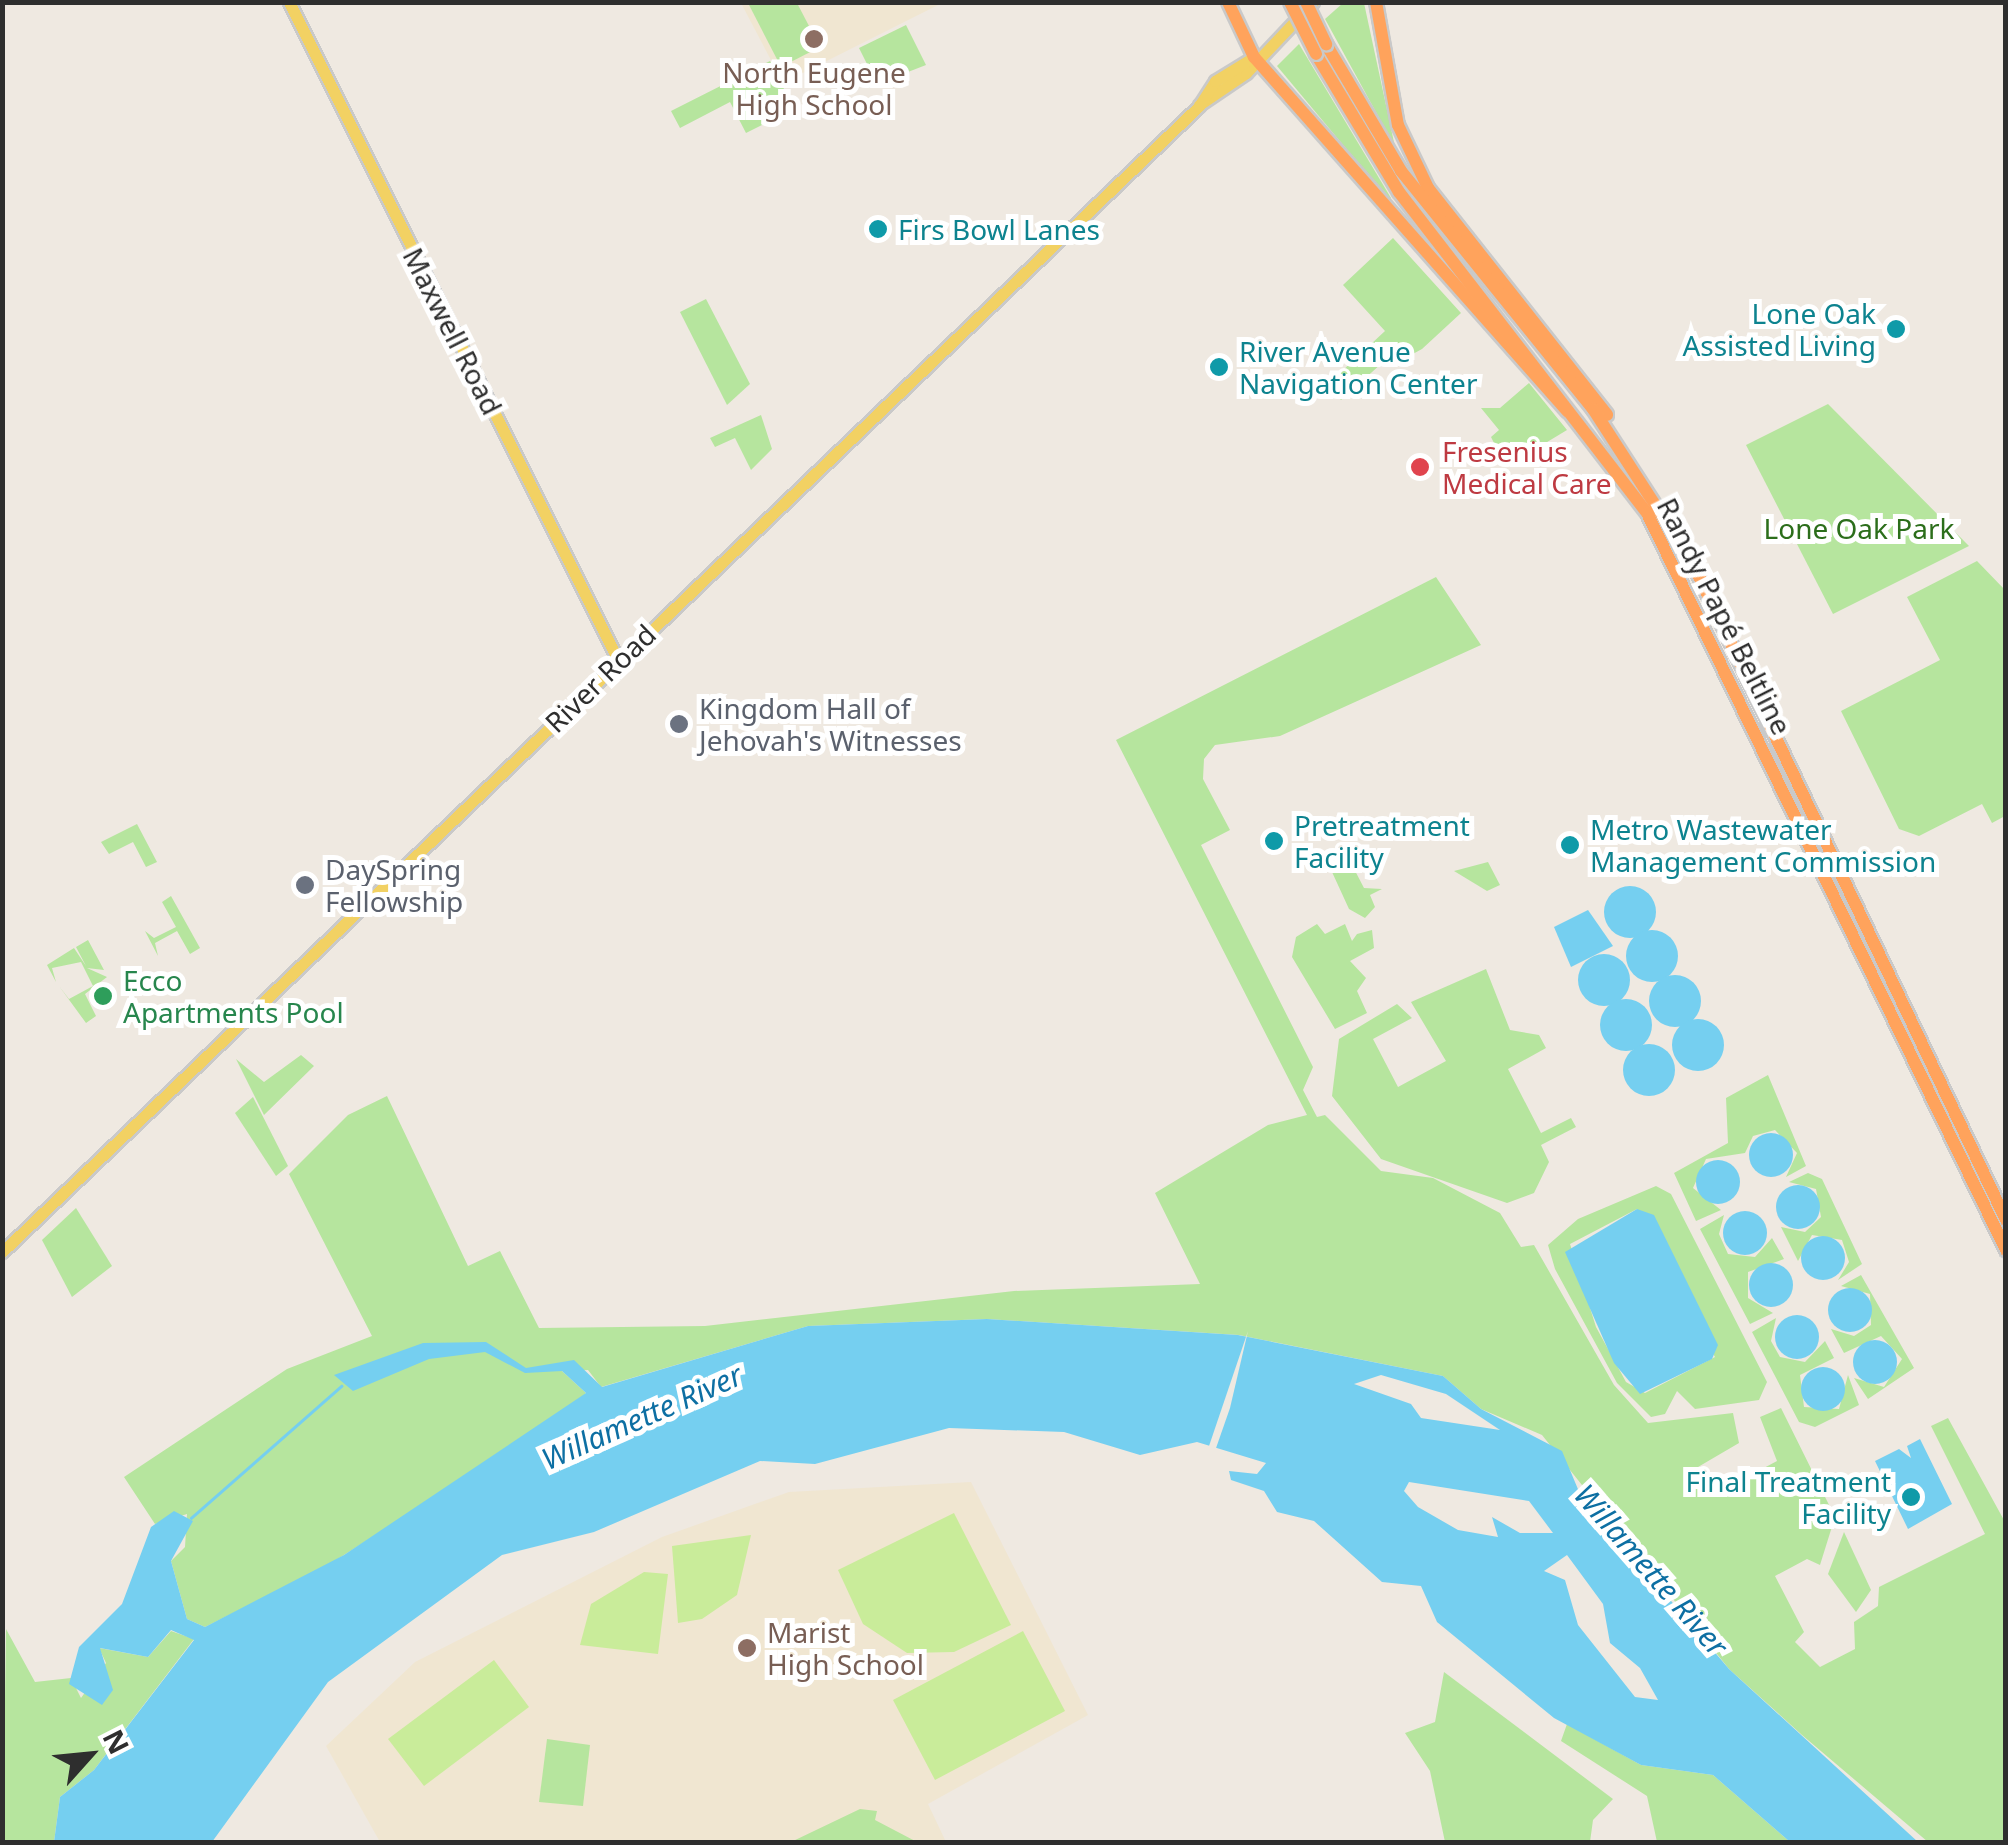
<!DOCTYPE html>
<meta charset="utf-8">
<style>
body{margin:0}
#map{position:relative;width:2008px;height:1845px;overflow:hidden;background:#efe9e1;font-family:"Noto Sans",sans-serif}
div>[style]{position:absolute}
.education>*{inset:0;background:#f0e6d1}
.green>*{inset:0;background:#b6e59e}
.pitch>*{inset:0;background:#c9ec9a}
.water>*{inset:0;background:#75cff0}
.round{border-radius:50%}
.pier>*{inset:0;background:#efe9e1}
.stream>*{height:2.5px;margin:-1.25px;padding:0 1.25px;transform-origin:1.25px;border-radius:1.25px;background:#75cff0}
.roads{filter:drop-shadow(2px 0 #c9c9c9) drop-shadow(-2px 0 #c9c9c9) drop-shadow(0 2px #c9c9c9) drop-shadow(0 -2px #c9c9c9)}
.major>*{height:11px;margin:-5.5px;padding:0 5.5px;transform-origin:5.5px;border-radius:5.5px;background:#f2d163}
.highway>*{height:12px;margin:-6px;padding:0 6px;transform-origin:6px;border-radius:6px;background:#ffa35c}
.bridges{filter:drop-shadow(2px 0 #c9c9c9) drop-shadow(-2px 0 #c9c9c9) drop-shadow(0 2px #c9c9c9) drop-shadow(0 -2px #c9c9c9)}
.highway-bridge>*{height:12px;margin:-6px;padding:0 6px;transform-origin:6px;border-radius:6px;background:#ffa35c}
.dots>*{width:28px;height:28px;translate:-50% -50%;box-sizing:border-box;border:5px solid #fff;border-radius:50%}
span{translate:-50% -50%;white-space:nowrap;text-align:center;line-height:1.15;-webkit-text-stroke:10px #fff;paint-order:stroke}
.education-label{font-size:28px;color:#785e54}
.left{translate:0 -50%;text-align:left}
.culture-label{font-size:28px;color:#0d838f}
.right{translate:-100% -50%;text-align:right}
.street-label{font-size:28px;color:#2e2e2e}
.health-label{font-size:28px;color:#be3a42}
.park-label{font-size:28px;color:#2c6e1b}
.worship-label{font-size:28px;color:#5b616d}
.leisure-label{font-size:28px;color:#27864d}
.water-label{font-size:30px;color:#0d6fa3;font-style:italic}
.frame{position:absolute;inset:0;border:5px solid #2e2e2e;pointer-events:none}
.north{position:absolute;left:40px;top:1705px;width:100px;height:100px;-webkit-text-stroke:8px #fff;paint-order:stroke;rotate:63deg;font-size:28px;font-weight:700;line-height:40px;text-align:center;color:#2e2e2e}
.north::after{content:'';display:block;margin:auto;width:35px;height:45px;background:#2e2e2e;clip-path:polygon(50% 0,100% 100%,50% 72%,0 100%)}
</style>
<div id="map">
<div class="education">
<div style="clip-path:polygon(741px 3px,942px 3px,783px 83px)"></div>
<div style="clip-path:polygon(971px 1482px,1088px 1715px,928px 1804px,946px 1842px,380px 1842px,326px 1746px,415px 1662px,662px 1537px,789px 1492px)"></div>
</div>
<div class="green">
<div style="clip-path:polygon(748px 3px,797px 3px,820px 47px,781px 67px)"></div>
<div style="clip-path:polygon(1343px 3px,1364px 3px,1395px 147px,1325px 19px)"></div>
<div style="clip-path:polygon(906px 25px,926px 65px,877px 84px,859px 48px)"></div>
<div style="clip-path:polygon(1299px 44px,1391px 198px,1389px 200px,1277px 66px)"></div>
<div style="clip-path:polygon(770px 61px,794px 109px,746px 133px,730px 102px,680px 128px,671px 111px)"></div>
<div style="clip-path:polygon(1393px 238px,1461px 313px,1422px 349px,1400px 361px,1392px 354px,1341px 400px,1327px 385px,1385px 331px,1343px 285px)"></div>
<div style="clip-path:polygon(706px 299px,750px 384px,727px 405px,680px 312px)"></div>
<div style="clip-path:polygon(1529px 383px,1567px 430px,1506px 467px,1491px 437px,1499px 430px,1481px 408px,1500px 408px)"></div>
<div style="clip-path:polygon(1828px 404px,1969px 546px,1833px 614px,1746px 445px)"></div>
<div style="clip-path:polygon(761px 415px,772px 449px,751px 470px,735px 438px,715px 447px,710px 438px)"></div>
<div style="clip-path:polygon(1977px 561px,2005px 590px,2005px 816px,1992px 823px,1982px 804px,1919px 836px,1899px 829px,1841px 711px,1940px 660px,1907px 597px)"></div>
<div style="clip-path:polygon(1436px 577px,1481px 645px,1280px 736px,1215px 745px,1204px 759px,1203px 779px,1230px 830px,1201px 845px,1313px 1067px,1303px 1090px,1317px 1117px,1325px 1115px,1381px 1171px,1433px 1178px,1500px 1213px,1521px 1247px,1534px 1245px,1614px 1385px,1648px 1423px,1733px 1413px,1739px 1443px,1698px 1467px,1715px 1494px,1777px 1461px,1760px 1417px,1781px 1408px,1835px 1517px,1820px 1565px,1807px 1559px,1775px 1576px,1804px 1632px,1795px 1642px,1820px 1667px,1855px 1649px,1854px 1622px,1878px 1606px,1879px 1587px,1985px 1534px,1931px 1426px,1948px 1418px,2005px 1522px,2005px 1842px,1928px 1842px,1802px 1735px,1729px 1669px,1542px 1435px,1481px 1409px,1443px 1376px,1239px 1335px,987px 1319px,808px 1326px,601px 1387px,588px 1370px,562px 1371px,586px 1393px,576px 1407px,322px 1569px,205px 1627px,187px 1619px,171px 1561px,185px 1547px,187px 1514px,155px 1524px,124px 1477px,287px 1369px,372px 1336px,289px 1174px,348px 1115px,387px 1096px,468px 1266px,500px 1251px,539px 1328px,705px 1326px,1014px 1291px,1200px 1284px,1155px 1193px,1268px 1125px,1307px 1115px,1116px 740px)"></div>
<div style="clip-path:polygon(137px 824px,157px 862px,146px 867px,133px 842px,109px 854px,101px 842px)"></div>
<div style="clip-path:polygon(1488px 862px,1500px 885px,1487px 891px,1454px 871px)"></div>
<div style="clip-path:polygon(1351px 863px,1364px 888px,1382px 889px,1370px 895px,1375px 907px,1365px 918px,1349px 909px,1332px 872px)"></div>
<div style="clip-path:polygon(171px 896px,200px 948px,190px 954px,177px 931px,155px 943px,158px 956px,145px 931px,154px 938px,176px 927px,162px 902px)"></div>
<div style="clip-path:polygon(1317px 924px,1325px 934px,1345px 924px,1352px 941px,1357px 934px,1372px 930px,1374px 948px,1350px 961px,1366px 978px,1357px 991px,1367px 1013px,1335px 1029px,1292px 957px,1296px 937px)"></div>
<div style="clip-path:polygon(88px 940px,104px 970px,87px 968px,107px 977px,85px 994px,96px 1016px,86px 1023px,59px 986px,69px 999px,93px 986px,81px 962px,52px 968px,56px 982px,47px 965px,74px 948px,86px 966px,76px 947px)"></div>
<div style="clip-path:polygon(1486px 969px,1510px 1030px,1539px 1035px,1546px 1048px,1508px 1069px,1541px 1133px,1571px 1118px,1576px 1127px,1541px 1145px,1549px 1162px,1534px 1193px,1507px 1203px,1381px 1159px,1332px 1096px,1339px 1039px,1397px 1004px,1412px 1018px,1373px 1039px,1398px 1087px,1446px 1061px,1411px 1002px)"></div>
<div style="clip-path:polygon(301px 1055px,314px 1066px,264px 1115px,236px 1059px,264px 1082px)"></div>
<div style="clip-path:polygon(1768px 1075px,1806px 1166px,1786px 1177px,1797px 1153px,1775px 1130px,1753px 1136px,1745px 1153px,1706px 1159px,1693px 1188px,1721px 1210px,1696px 1221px,1674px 1173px,1728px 1143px,1726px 1098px)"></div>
<div style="clip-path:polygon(253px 1097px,288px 1166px,276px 1176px,235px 1113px)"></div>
<div style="clip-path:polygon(1808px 1173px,1822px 1179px,1862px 1264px,1838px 1280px,1849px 1262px,1842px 1240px,1812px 1235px,1798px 1261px,1781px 1227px,1805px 1232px,1821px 1217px,1816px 1189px,1789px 1182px)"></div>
<div style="clip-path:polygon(evenodd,1656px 1186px,1671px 1194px,1767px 1382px,1759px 1400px,1695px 1409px,1677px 1391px,1665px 1414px,1651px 1417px,1617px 1383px,1555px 1269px,1548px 1245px,1578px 1219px,1656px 1186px,1637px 1209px,1715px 1357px,1645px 1393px,1626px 1382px,1596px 1327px,1570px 1244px,1637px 1209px)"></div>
<div style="clip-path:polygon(76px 1208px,112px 1266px,72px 1297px,42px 1240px)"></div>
<div style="clip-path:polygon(1724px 1215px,1719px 1234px,1728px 1254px,1755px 1257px,1772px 1238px,1784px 1259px,1748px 1272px,1748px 1298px,1773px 1313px,1750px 1324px,1700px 1229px)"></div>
<div style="clip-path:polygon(1861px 1275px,1914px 1368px,1868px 1399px,1854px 1378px,1884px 1387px,1902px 1359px,1881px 1336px,1844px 1353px,1831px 1329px,1854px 1336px,1871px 1325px,1870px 1294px,1841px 1286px)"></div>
<div style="clip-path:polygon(1776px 1318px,1771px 1341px,1780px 1357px,1805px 1362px,1825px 1341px,1834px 1358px,1800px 1375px,1804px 1407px,1839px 1409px,1848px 1375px,1859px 1405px,1815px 1427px,1799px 1422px,1752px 1332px)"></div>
<div style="clip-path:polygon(1844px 1532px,1871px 1590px,1856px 1612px,1828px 1574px)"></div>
<div style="clip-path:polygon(6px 1629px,35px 1682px,71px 1678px,81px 1698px,106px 1663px,99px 1648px,148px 1657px,171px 1631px,194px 1639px,94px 1770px,60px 1797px,54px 1842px,3px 1842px)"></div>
<div style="clip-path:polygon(1444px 1672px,1613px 1799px,1593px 1820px,1590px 1842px,1445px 1842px,1430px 1771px,1405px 1733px,1435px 1722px)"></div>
<div style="clip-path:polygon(1567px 1724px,1641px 1765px,1713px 1775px,1790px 1842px,1657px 1842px,1647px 1796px,1561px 1741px)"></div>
<div style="clip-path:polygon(547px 1739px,590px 1745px,583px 1806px,539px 1802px)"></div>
<div style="clip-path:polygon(860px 1809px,877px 1811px,875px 1820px,917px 1842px,791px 1842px)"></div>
</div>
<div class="pitch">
<div style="clip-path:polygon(954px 1513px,1011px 1625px,954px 1652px,907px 1653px,863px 1624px,838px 1570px)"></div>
<div style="clip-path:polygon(751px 1535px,737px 1595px,702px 1619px,678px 1623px,672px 1546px)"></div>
<div style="clip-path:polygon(644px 1572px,668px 1574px,658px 1654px,580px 1645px,591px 1604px)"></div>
<div style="clip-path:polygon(1023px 1631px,1065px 1711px,935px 1780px,893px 1700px)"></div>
<div style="clip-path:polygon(494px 1660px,529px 1707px,424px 1786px,388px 1739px)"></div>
</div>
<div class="water">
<div class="round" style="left:1604px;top:886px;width:52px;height:52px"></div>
<div style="clip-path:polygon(1588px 910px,1613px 946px,1571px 967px,1554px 927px)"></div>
<div class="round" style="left:1626px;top:930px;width:52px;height:52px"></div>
<div class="round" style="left:1578px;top:954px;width:52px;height:52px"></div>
<div class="round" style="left:1649px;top:975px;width:52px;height:52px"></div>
<div class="round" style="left:1600px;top:999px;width:52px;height:52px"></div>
<div class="round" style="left:1672px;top:1019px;width:52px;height:52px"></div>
<div class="round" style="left:1623px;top:1044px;width:52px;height:52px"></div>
<div class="round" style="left:1749px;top:1133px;width:44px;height:44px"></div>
<div class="round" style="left:1696px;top:1160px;width:44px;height:44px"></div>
<div class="round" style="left:1776px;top:1185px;width:44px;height:44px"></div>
<div style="clip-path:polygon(1637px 1209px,1654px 1215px,1718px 1345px,1712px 1359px,1640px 1394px,1614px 1363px,1565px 1252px)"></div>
<div class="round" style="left:1723px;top:1211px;width:44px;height:44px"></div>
<div class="round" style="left:1801px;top:1236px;width:44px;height:44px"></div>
<div class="round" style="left:1749px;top:1263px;width:44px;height:44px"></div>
<div class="round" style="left:1828px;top:1288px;width:44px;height:44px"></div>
<div class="round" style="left:1775px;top:1315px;width:44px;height:44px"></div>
<div style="clip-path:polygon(evenodd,987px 1319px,1238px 1335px,1443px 1376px,1481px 1409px,1562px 1451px,1580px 1494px,1729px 1669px,1918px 1842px,1790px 1842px,1713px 1775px,1641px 1765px,1554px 1718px,1437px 1622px,1421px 1586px,1382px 1582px,1314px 1521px,1277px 1512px,1264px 1491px,1231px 1480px,1229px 1471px,1257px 1474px,1266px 1463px,1197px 1442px,1140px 1455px,1064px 1432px,949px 1428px,815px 1464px,760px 1461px,594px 1532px,502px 1555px,328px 1682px,212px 1842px,54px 1842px,60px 1797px,94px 1770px,194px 1640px,171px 1630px,148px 1657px,100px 1648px,113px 1690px,102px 1705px,69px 1684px,79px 1647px,122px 1604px,151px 1527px,174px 1511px,193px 1521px,171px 1561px,187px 1619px,205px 1627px,344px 1555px,586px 1393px,562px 1371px,525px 1373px,485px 1352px,429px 1359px,353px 1391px,334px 1375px,423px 1343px,486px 1342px,526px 1368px,574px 1360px,602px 1387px,808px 1326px,987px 1319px,1381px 1375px,1446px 1394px,1500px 1430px,1421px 1418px,1411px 1404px,1354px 1384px,1381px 1375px,987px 1319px,1409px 1482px,1529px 1501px,1553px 1533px,1520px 1533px,1492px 1517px,1498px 1537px,1458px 1530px,1418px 1507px,1404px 1491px,1409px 1482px,987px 1319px,1567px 1555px,1603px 1604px,1610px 1643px,1640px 1668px,1658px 1700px,1635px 1697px,1578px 1625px,1565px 1580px,1544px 1571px,1567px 1555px)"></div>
<div class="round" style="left:1853px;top:1340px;width:44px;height:44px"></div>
<div class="round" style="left:1801px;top:1367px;width:44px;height:44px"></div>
<div style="clip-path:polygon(1920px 1439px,1952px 1504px,1908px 1529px,1875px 1461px,1899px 1449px,1911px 1458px,1907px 1446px)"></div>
</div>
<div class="pier">
<div style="clip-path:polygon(1248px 1331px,1230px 1408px,1215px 1451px,1208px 1449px)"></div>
</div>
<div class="stream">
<div style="left:191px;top:1518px;width:200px;rotate:-41.3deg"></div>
</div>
<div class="roads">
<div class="major">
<div style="left:289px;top:2px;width:736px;rotate:63.43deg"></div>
<div style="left:1199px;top:105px;width:57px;rotate:-34.2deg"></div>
<div style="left:1246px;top:73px;width:98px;rotate:-46.7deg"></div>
<div style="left:2px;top:1252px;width:1657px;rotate:-43.75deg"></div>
<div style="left:1199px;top:106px;width:30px;rotate:-57deg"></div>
<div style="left:1215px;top:81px;width:46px;rotate:-31.6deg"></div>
</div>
<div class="highway">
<div style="left:1228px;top:2px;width:61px;rotate:64.7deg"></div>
<div style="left:1254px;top:57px;width:473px;rotate:48.5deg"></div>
<div style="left:1376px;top:2px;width:125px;rotate:79.9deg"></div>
<div style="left:1398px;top:125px;width:70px;rotate:64.5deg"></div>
<div style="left:1428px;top:188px;width:289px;rotate:51.7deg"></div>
<div style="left:1326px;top:44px;width:147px;rotate:59.4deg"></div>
<div style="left:1401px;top:171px;width:306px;rotate:51.1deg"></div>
<div style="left:1593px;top:409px;width:182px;rotate:57.1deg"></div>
<div style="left:1692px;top:562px;width:729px;rotate:64.49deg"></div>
<div style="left:1316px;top:54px;width:161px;rotate:59deg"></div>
<div style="left:1399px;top:192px;width:406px;rotate:52.3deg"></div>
<div style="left:1647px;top:513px;width:820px;rotate:64.03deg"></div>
</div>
</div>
<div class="bridges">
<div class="highway-bridge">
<div style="left:1290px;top:2px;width:58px;rotate:63.4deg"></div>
<div style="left:1306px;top:2px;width:47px;rotate:64.5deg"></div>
</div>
</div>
<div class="dots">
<div style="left:814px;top:39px;background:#8d6e63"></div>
<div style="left:878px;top:229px;background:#0f9aa8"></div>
<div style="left:1896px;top:329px;background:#0f9aa8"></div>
<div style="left:1219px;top:367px;background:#0f9aa8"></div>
<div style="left:1420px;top:467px;background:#e0444e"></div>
<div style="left:679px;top:724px;background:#6b7280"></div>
<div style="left:1274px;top:841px;background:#0f9aa8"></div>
<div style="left:1570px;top:845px;background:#0f9aa8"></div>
<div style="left:305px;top:885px;background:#6b7280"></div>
<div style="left:103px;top:996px;background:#2e9e5b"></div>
<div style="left:1911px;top:1497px;background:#0f9aa8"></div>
<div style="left:747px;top:1648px;background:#8d6e63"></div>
</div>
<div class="education-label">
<span style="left:814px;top:88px">North Eugene<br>High School</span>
<span class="left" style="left:767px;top:1648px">Marist<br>High School</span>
</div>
<div class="culture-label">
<span class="left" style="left:898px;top:229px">Firs Bowl Lanes</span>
<span class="right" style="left:1876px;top:329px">Lone Oak<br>Assisted Living</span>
<span class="left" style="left:1239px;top:367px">River Avenue<br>Navigation Center</span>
<span class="left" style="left:1294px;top:841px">Pretreatment<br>Facility</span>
<span class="left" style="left:1590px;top:845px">Metro Wastewater<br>Management Commission</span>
<span class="right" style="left:1891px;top:1497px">Final Treatment<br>Facility</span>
</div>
<div class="street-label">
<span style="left:453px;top:331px;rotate:63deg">Maxwell Road</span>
<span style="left:1725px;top:616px;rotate:63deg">Randy Papé Beltline</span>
<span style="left:600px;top:678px;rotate:-44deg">River Road</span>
</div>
<div class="health-label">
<span class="left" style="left:1442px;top:467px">Fresenius<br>Medical Care</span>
</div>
<div class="park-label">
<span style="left:1859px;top:528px">Lone Oak Park</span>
</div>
<div class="worship-label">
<span class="left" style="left:699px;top:724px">Kingdom Hall of<br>Jehovah's Witnesses</span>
<span class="left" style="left:325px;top:885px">DaySpring<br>Fellowship</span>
</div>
<div class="leisure-label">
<span class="left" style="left:123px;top:996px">Ecco<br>Apartments Pool</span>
</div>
<div class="water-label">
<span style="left:642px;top:1417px;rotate:-24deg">Willamette River</span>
<span style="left:1651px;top:1570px;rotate:49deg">Willamette River</span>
</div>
<div class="frame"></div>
<div class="north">N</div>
</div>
